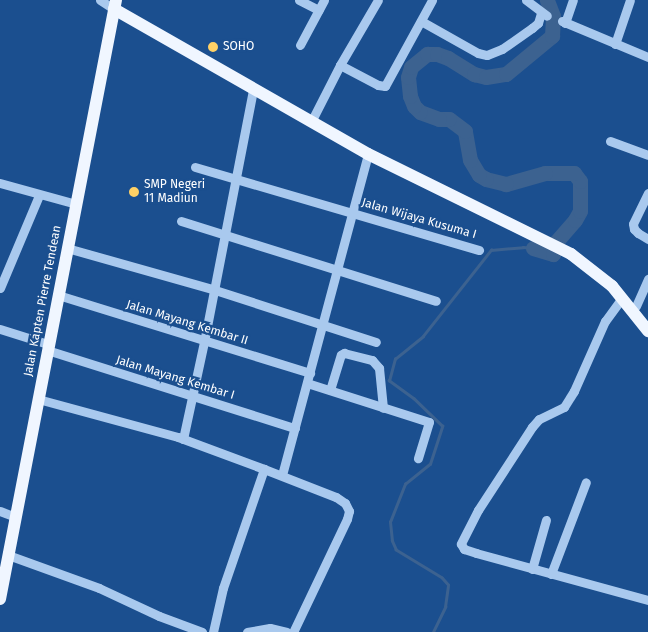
<!DOCTYPE html>
<style>
body{margin:0}
#map{position:relative;width:648px;height:632px;overflow:hidden;background:#1b4f8f;font-family:"Fira Sans",sans-serif}
div>[style]{position:absolute}
.stream>*{height:2.5px;margin:-1.25px;padding:0 1.25px;transform-origin:1.25px;border-radius:1.25px;background:#3c6290}
.river>*{height:15px;margin:-7.5px;padding:0 7.5px;transform-origin:7.5px;border-radius:7.5px;background:#3c6290}
.minor>*{height:9px;margin:-4.5px;padding:0 4.5px;transform-origin:4.5px;border-radius:4.5px;background:#a9c9ee}
.major>*{height:12px;margin:-6px;padding:0 6px;transform-origin:6px;border-radius:6px;background:#f0f6ff}
.dots>*{width:14px;height:14px;translate:-50% -50%;box-sizing:border-box;border:2px solid #1b4f8f;border-radius:50%}
span{translate:-50% -50%;white-space:nowrap;text-align:center;line-height:1.15;-webkit-text-stroke:4.5px #1b4f8f;paint-order:stroke}
.poi-label{font-size:12px;color:#fff}
.left{translate:0 -50%;text-align:left}
.street-label{font-size:12px;color:#fff}
</style>
<div id="map">
<div class="stream">
<div style="left:433px;top:632px;width:28px;rotate:-64deg"></div>
<div style="left:445px;top:607px;width:22px;rotate:-82deg"></div>
<div style="left:448px;top:585px;width:9px;rotate:-131deg"></div>
<div style="left:442px;top:578px;width:54px;rotate:-148.7deg"></div>
<div style="left:396px;top:550px;width:10px;rotate:-114deg"></div>
<div style="left:392px;top:541px;width:19px;rotate:-96deg"></div>
<div style="left:390px;top:522px;width:41px;rotate:-68.5deg"></div>
<div style="left:405px;top:484px;width:32px;rotate:-39deg"></div>
<div style="left:430px;top:464px;width:40px;rotate:-72deg"></div>
<div style="left:442px;top:426px;width:39px;rotate:-136deg"></div>
<div style="left:414px;top:399px;width:31px;rotate:-144deg"></div>
<div style="left:389px;top:381px;width:23px;rotate:-75deg"></div>
<div style="left:395px;top:359px;width:36px;rotate:-39deg"></div>
<div style="left:423px;top:336px;width:110px;rotate:-51.7deg"></div>
<div style="left:491px;top:250px;width:32px;rotate:-5deg"></div>
<div style="left:523px;top:247px;width:10px;rotate:6deg"></div>
</div>
<div class="river">
<div style="left:533px;top:248px;width:21px;rotate:17deg"></div>
<div style="left:553px;top:254px;width:11px;rotate:-80deg"></div>
<div style="left:555px;top:243px;width:30px;rotate:-49deg"></div>
<div style="left:575px;top:220px;width:10px;rotate:-61deg"></div>
<div style="left:580px;top:211px;width:30px;rotate:-90deg"></div>
<div style="left:580px;top:181px;width:10px;rotate:-127deg"></div>
<div style="left:574px;top:173px;width:29px;rotate:180deg"></div>
<div style="left:545px;top:173px;width:41px;rotate:164.2deg"></div>
<div style="left:506px;top:184px;width:21px;rotate:-166deg"></div>
<div style="left:486px;top:179px;width:8px;rotate:-150deg"></div>
<div style="left:479px;top:175px;width:17px;rotate:-121deg"></div>
<div style="left:470px;top:160px;width:29px;rotate:-100deg"></div>
<div style="left:465px;top:131px;width:20px;rotate:-143deg"></div>
<div style="left:449px;top:119px;width:10px;rotate:180deg"></div>
<div style="left:439px;top:119px;width:20px;rotate:-160deg"></div>
<div style="left:420px;top:112px;width:8px;rotate:-135deg"></div>
<div style="left:414px;top:106px;width:11px;rotate:-112deg"></div>
<div style="left:410px;top:96px;width:19px;rotate:-96deg"></div>
<div style="left:408px;top:77px;width:10px;rotate:-73deg"></div>
<div style="left:411px;top:67px;width:21px;rotate:-39deg"></div>
<div style="left:427px;top:54px;width:10px"></div>
<div style="left:437px;top:54px;width:12px;rotate:20deg"></div>
<div style="left:448px;top:58px;width:31px;rotate:32deg"></div>
<div style="left:474px;top:74px;width:12px;rotate:14deg"></div>
<div style="left:486px;top:77px;width:20px;rotate:-9deg"></div>
<div style="left:506px;top:74px;width:60px;rotate:-39.6deg"></div>
<div style="left:552px;top:36px;width:20px;rotate:-87deg"></div>
<div style="left:553px;top:16px;width:17px;rotate:-111deg"></div>
</div>
<div class="minor">
<div style="left:100px;top:0;width:17px;rotate:33deg"></div>
<div style="left:299px;top:0;width:22px;rotate:27deg"></div>
<div style="left:526px;top:0;width:26px;rotate:37deg"></div>
<div style="left:421px;top:21px;width:65px;rotate:29.3deg"></div>
<div style="left:478px;top:53px;width:9px;rotate:13deg"></div>
<div style="left:487px;top:55px;width:16px;rotate:-22deg"></div>
<div style="left:502px;top:49px;width:37px;rotate:-35deg"></div>
<div style="left:532px;top:28px;width:8px;rotate:-40deg"></div>
<div style="left:538px;top:23px;width:10px;rotate:-73deg"></div>
<div style="left:562px;top:21px;width:93px;rotate:22.7deg"></div>
<div style="left:565px;top:23px;width:24px;rotate:-71deg"></div>
<div style="left:615px;top:44px;width:46px;rotate:-71.2deg"></div>
<div style="left:300px;top:45px;width:51px;rotate:-61.9deg"></div>
<div style="left:340px;top:65px;width:43px;rotate:27.8deg"></div>
<div style="left:378px;top:85px;width:7px;rotate:8deg"></div>
<div style="left:385px;top:86px;width:98px;rotate:-61.3deg"></div>
<div style="left:311px;top:122px;width:64px;rotate:-63deg"></div>
<div style="left:340px;top:65px;width:75px;rotate:-59.7deg"></div>
<div style="left:610px;top:141px;width:40px;rotate:20.2deg"></div>
<div style="left:195px;top:167px;width:296px;rotate:16.3deg"></div>
<div style="left:0;top:183px;width:79px;rotate:15.4deg"></div>
<div style="left:648px;top:193px;width:34px;rotate:116deg"></div>
<div style="left:633px;top:224px;width:5px;rotate:79deg"></div>
<div style="left:634px;top:229px;width:6px;rotate:45deg"></div>
<div style="left:638px;top:233px;width:12px;rotate:31deg"></div>
<div style="left:181px;top:221px;width:267px;rotate:17.4deg"></div>
<div style="left:67px;top:248px;width:154px;rotate:15.8deg"></div>
<div style="left:215px;top:290px;width:169px;rotate:17.9deg"></div>
<div style="left:0;top:288px;width:101px;rotate:-67.2deg"></div>
<div style="left:58px;top:295px;width:264px;rotate:17.2deg"></div>
<div style="left:622px;top:298px;width:29px;rotate:126deg"></div>
<div style="left:605px;top:321px;width:77px;rotate:113.9deg"></div>
<div style="left:574px;top:391px;width:19px;rotate:122deg"></div>
<div style="left:564px;top:407px;width:28px;rotate:154deg"></div>
<div style="left:539px;top:419px;width:11px;rotate:131deg"></div>
<div style="left:532px;top:427px;width:99px;rotate:123deg"></div>
<div style="left:478px;top:510px;width:38px;rotate:117deg"></div>
<div style="left:461px;top:544px;width:6px;rotate:59deg"></div>
<div style="left:464px;top:549px;width:13px;rotate:18deg"></div>
<div style="left:476px;top:553px;width:178px;rotate:15.3deg"></div>
<div style="left:636px;top:306px;width:30px;rotate:-66deg"></div>
<div style="left:0;top:329px;width:50px;rotate:17.4deg"></div>
<div style="left:47px;top:350px;width:260px;rotate:17.5deg"></div>
<div style="left:307px;top:383px;width:128px;rotate:17.7deg"></div>
<div style="left:429px;top:422px;width:38px;rotate:107deg"></div>
<div style="left:330px;top:390px;width:37px;rotate:-73deg"></div>
<div style="left:341px;top:355px;width:4px;rotate:-34deg"></div>
<div style="left:344px;top:353px;width:29px;rotate:14deg"></div>
<div style="left:372px;top:360px;width:11px;rotate:49deg"></div>
<div style="left:379px;top:368px;width:40px;rotate:84.3deg"></div>
<div style="left:38px;top:399px;width:145px;rotate:15.2deg"></div>
<div style="left:178px;top:437px;width:92px;rotate:20.4deg"></div>
<div style="left:183px;top:439px;width:99px;rotate:-77.8deg"></div>
<div style="left:204px;top:342px;width:257px;rotate:-79deg"></div>
<div style="left:282px;top:475px;width:332px;rotate:-75deg"></div>
<div style="left:0;top:511px;width:17px;rotate:21deg"></div>
<div style="left:8px;top:555px;width:97px;rotate:19.9deg"></div>
<div style="left:99px;top:588px;width:66px;rotate:25deg"></div>
<div style="left:159px;top:616px;width:46px;rotate:20.4deg"></div>
<div style="left:532px;top:569px;width:51px;rotate:-74.1deg"></div>
<div style="left:551px;top:574px;width:98px;rotate:-69.2deg"></div>
<div style="left:213px;top:632px;width:45px;rotate:-77.2deg"></div>
<div style="left:223px;top:588px;width:126px;rotate:-71deg"></div>
<div style="left:264px;top:469px;width:77px;rotate:21.3deg"></div>
<div style="left:336px;top:497px;width:11px;rotate:34deg"></div>
<div style="left:345px;top:503px;width:9px;rotate:63deg"></div>
<div style="left:349px;top:511px;width:8px;rotate:104deg"></div>
<div style="left:347px;top:519px;width:125px;rotate:115.5deg"></div>
<div style="left:247px;top:632px;width:23px;rotate:-10deg"></div>
<div style="left:270px;top:628px;width:17px;rotate:13deg"></div>
</div>
<div class="major">
<div style="left:114px;top:9px;width:292px;rotate:29.7deg"></div>
<div style="left:368px;top:154px;width:226px;rotate:26.2deg"></div>
<div style="left:571px;top:254px;width:52px;rotate:38deg"></div>
<div style="left:612px;top:286px;width:58px;rotate:51.3deg"></div>
<div style="left:0;top:599px;width:610px;rotate:-79.04deg"></div>
</div>
<div class="dots">
<div style="left:213px;top:47px;background:#ffd166"></div>
<div style="left:134px;top:192px;background:#ffd166"></div>
</div>
<div class="poi-label">
<span class="left" style="left:223px;top:47px">SOHO</span>
<span class="left" style="left:144px;top:192px">SMP Negeri<br>11 Madiun</span>
</div>
<div class="street-label">
<span style="left:419px;top:219px;rotate:16deg">Jalan Wijaya Kusuma I</span>
<span style="left:43px;top:301px;rotate:-79deg">Jalan Kapten Pierre Tendean</span>
<span style="left:187px;top:323px;rotate:17deg">Jalan Mayang Kembar II</span>
<span style="left:175px;top:378px;rotate:17deg">Jalan Mayang Kembar I</span>
</div>
</div>
